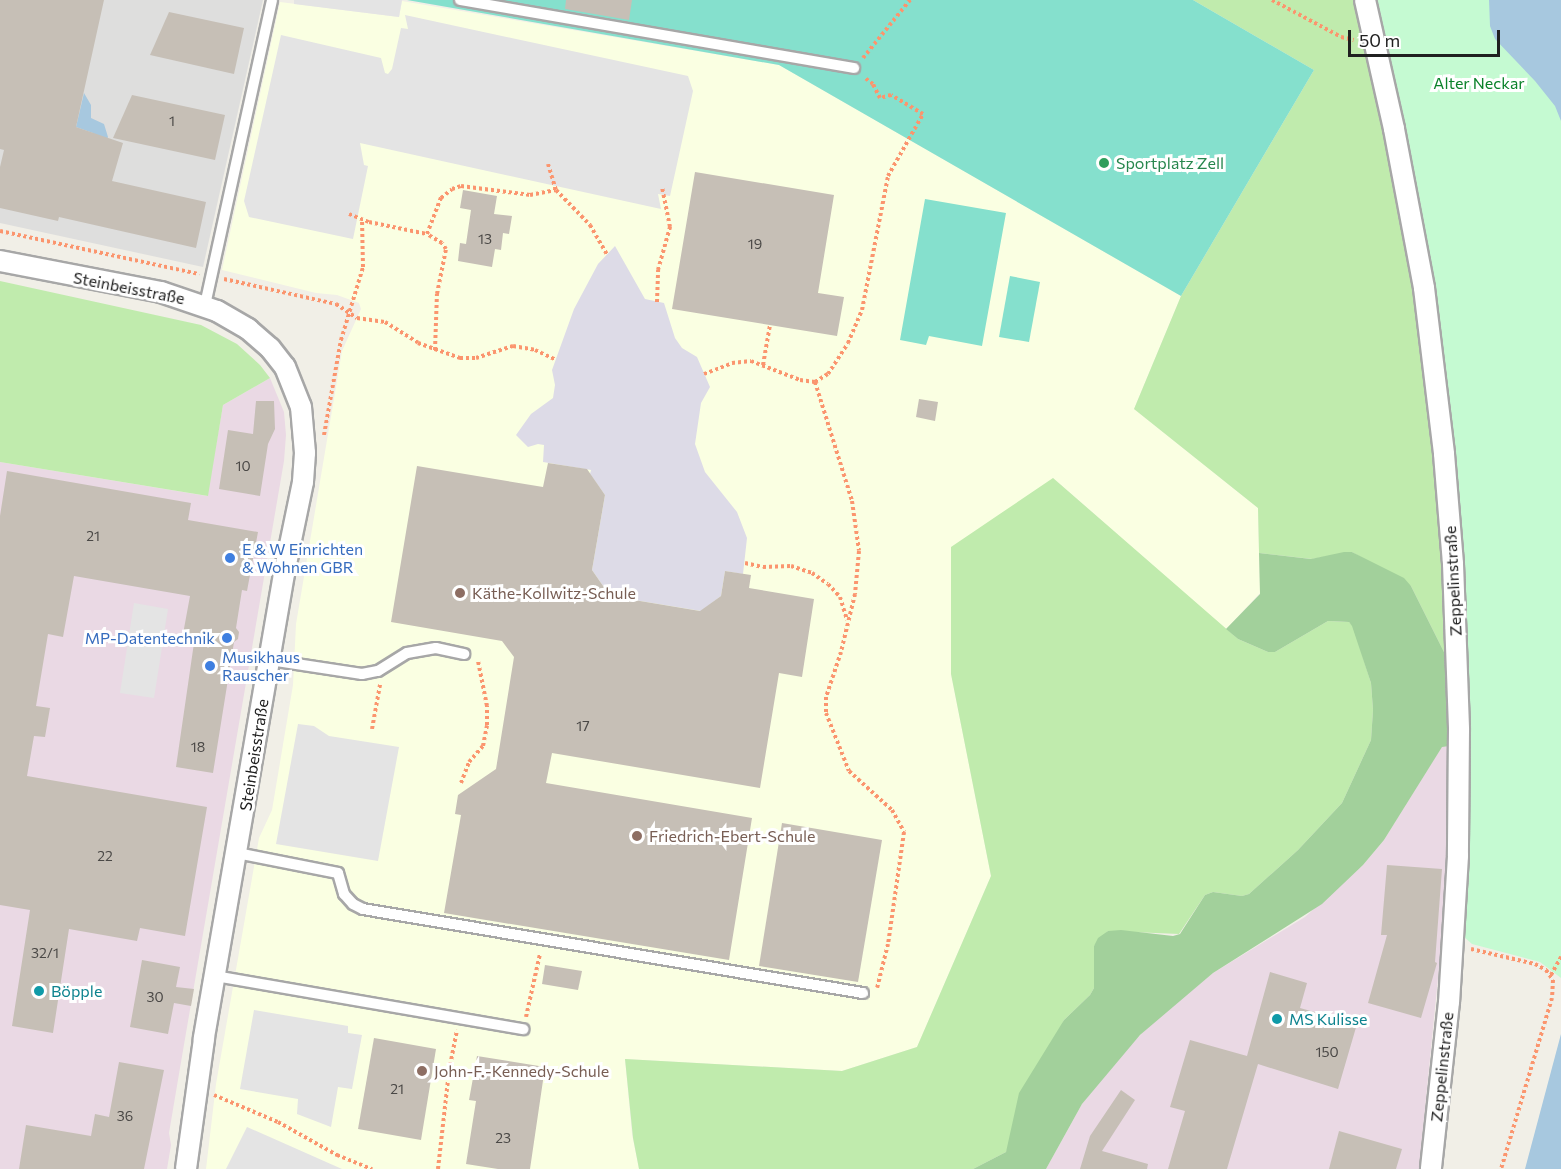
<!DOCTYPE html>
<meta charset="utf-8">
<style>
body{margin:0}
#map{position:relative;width:1561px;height:1169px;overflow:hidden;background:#f1efe7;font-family:Commissioner,sans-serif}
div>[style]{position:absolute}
.residential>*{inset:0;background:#dededd}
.industrial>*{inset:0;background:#ead9e4}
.education>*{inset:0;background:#faffe2}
.grass>*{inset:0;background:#c0ebad}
.forest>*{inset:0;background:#a2d09b}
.park>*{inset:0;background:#c5fad2}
.pitch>*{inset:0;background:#85e0cd}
.parking>*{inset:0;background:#e4e4e4}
.plaza>*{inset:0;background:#dddbe7}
.water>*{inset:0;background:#a7c8df}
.building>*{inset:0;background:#c6bfb6}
.path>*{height:4px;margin-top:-2px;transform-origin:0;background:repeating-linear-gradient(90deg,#fb956e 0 3px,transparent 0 6px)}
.roads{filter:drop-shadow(2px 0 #a7a7a7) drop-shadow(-2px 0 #a7a7a7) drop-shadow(0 2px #a7a7a7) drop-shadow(0 -2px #a7a7a7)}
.lane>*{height:10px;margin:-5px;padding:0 5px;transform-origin:5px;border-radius:5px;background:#fff}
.street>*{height:20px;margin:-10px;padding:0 10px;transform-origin:10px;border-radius:10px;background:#fff}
.dots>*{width:16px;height:16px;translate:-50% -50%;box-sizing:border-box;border:3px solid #fff;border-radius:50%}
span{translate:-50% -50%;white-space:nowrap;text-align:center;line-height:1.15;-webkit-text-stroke:6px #fff;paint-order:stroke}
.number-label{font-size:14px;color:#4a4846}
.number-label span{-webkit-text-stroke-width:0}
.park-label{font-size:16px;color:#0b822a}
.leisure-label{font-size:16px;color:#27864d}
.left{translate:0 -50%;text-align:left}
.street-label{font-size:16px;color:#202020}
.shop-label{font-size:16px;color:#366cbe}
.right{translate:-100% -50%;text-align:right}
.education-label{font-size:16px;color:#785e54}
.culture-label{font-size:16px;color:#0d838f}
.scale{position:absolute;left:1348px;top:30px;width:152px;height:27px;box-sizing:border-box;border:3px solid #202020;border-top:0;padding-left:8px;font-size:18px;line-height:21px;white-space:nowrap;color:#202020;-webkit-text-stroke:4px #fff;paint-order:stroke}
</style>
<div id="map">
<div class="residential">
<div style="clip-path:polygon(0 0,263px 0,203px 267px,0 223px)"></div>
</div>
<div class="industrial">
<div style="clip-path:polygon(270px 378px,284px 412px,286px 435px,284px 461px,180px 1068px,169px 1133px,171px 1145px,167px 1169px,0 1169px,0 462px,207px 496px,223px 405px)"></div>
<div style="clip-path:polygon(1442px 746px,1449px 746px,1446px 898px,1419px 1169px,1046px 1169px,1082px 1104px,1121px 1055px,1154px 1021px,1213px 973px,1305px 917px,1363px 865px,1384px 840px)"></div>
</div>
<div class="education">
<div style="clip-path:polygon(402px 1px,779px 65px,1181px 296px,1134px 409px,1258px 508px,1260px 593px,1226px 629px,1053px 478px,951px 674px,991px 876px,917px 1047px,842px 1071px,625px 1059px,632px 1134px,639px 1169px,206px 1169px,216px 1084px,259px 838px,272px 810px,293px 685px,296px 624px,342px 351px,361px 309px,359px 303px,337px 295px,316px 293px,222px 270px,280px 2px,399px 17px)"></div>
</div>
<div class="grass">
<div style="clip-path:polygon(1193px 0,1356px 0,1390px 153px,1419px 325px,1437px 486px,1447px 658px,1411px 586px,1352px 552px,1312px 559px,1259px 553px,1258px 508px,1134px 409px,1181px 296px,1314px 70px)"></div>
<div style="clip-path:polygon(0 281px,201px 325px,237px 344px,260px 365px,270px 378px,223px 405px,208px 496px,0 462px)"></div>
<div style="clip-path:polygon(1053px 478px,1238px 639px,1268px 652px,1275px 652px,1328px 621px,1349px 622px,1353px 626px,1371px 683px,1373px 710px,1371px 740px,1342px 803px,1298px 850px,1249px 894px,1242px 896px,1213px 892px,1205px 895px,1179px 934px,1108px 931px,1094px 946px,1094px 988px,1090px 995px,1064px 1020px,1006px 1152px,973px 1169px,639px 1169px,633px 1138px,625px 1059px,842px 1071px,917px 1047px,991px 876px,951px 674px,951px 547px)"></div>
</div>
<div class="forest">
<div style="clip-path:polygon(1344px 552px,1352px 552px,1404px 578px,1411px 586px,1447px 658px,1449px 746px,1442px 747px,1384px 840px,1363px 865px,1322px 904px,1213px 973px,1140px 1035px,1082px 1104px,1046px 1169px,973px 1169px,1006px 1152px,1019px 1093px,1064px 1020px,1090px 995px,1094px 988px,1094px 946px,1098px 938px,1108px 931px,1121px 930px,1173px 936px,1180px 934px,1205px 895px,1213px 892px,1242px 896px,1249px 894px,1298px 850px,1342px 803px,1371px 740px,1373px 710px,1371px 683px,1352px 626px,1349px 622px,1328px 621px,1275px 652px,1268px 652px,1238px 639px,1226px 629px,1260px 594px,1259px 553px,1311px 559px)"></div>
</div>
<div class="park">
<div style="clip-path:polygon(1375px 0,1561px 0,1561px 978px,1540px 962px,1472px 944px,1463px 936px,1468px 848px,1468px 747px,1466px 632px,1458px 498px,1438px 322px,1426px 241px,1413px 168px)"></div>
</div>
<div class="pitch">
<div style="clip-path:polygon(407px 0,1193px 0,1314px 70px,1181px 296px,779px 65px)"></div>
<div style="clip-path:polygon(925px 199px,1006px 213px,982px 346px,929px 336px,926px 345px,900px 340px)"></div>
<div style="clip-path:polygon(1010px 276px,1040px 282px,1029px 342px,999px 337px)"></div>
</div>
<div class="parking">
<div style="clip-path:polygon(294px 0,402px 0,399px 17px,294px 4px)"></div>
<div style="clip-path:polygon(405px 15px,688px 76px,693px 91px,670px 196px,658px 194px,661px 209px,360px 143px,364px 165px,368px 166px,353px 239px,249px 217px,244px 201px,281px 35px,381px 58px,385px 73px,388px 74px,392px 69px,401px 28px,408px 29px)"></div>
<div style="clip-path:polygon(134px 603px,168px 609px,154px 698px,120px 693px)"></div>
<div style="clip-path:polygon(298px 724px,314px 726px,329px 736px,399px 747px,378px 861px,276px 844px)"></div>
<div style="clip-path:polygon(254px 1010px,348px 1026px,348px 1033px,362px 1035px,352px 1089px,338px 1087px,331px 1127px,297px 1114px,298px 1099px,240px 1089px)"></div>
<div style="clip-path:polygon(247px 1127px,342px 1169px,226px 1169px)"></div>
</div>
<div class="plaza">
<div style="clip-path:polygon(615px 246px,645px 299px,664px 303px,675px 338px,682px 348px,697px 357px,710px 387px,701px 403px,695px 444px,705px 472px,737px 512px,747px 538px,743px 574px,725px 571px,721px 596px,701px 611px,610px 596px,592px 570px,605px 495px,590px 474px,591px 470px,543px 462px,544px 445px,538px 444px,528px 447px,516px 435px,531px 414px,553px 398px,555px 385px,552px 370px,574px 309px,598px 264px)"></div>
</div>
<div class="water">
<div style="clip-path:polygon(1489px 0,1561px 0,1561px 121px,1555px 106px,1535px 81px,1495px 39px,1490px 26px)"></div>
<div style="clip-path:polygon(84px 93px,91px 105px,91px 118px,104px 124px,108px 137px,104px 146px,90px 144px,93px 133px,76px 127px)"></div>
<div style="clip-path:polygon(1561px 1034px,1561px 1169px,1525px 1169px)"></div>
</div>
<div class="building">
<div style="clip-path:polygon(0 0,104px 0,76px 127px,123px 143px,112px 181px,206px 202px,196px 248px,59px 217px,58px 221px,0 208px,0 167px,4px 150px,0 149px)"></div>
<div style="clip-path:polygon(566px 0,632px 0,629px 20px,565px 9px)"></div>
<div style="clip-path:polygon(169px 12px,244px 28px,234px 74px,150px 55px)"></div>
<div style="clip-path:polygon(132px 95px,225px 115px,215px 160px,113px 138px)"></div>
<div style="clip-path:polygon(695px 172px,834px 195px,818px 293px,844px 297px,837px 336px,672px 309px)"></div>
<div style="clip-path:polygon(463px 190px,497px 196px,494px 214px,512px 216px,509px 234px,503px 233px,501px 250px,495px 249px,492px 267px,458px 261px,460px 243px,466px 244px,471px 210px,460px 208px)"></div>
<div style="clip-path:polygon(919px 399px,938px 402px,935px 421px,916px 417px)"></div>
<div style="clip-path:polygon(256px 401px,274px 401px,275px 429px,268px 444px,260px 496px,219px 489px,228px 430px,253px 434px)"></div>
<div style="clip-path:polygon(548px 463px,587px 469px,605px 495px,592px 570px,610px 596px,700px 611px,721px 596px,725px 571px,751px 575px,749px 588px,814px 599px,802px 677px,779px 673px,760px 788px,552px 753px,546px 783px,752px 818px,729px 960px,444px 913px,461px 815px,455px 814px,458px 795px,496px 769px,514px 657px,502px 641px,391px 622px,417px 466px,543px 487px)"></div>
<div style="clip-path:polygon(7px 471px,191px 503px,188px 520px,258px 532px,247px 591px,242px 590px,236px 628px,239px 632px,238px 639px,234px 642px,213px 773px,176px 767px,195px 636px,183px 634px,190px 596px,74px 576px,63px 637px,48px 634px,36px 706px,50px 708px,45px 737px,34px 736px,27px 776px,207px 807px,185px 936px,140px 928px,137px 941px,69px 929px,53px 1033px,12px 1026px,30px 910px,0 905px,0 516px)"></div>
<div style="clip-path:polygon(782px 823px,882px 840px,858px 982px,759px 966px)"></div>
<div style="clip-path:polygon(1387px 865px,1442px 869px,1435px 962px,1437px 963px,1421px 1018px,1368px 1003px,1387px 935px,1381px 935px)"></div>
<div style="clip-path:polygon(142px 960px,180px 967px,176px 987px,194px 989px,191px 1006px,174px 1003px,168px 1034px,130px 1027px)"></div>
<div style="clip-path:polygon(545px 965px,582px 971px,578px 990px,542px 984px)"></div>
<div style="clip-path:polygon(1270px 972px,1307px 983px,1300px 1008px,1357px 1024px,1338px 1089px,1258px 1064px,1227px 1169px,1168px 1169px,1185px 1111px,1170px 1107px,1190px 1040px,1247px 1056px)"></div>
<div style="clip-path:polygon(374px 1038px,436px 1049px,421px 1140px,358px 1129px)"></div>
<div style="clip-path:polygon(477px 1056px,545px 1067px,530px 1169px,498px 1169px,466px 1164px,476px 1101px,469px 1100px)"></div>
<div style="clip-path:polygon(119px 1062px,164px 1070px,144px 1169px,19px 1169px,26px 1125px,91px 1136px,95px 1114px,109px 1117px)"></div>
<div style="clip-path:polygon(1121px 1090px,1135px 1100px,1102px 1151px,1148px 1164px,1147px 1169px,1080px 1169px,1090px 1136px)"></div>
<div style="clip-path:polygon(1339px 1131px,1402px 1149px,1396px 1169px,1329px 1169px)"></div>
</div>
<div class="path">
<div style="left:1272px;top:0;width:78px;rotate:28.2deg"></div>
<div style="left:1341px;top:37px;width:13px;rotate:13deg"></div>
<div style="left:863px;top:58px;width:75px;rotate:-51deg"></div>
<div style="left:548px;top:164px;width:27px;rotate:73deg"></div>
<div style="left:556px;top:190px;width:49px;rotate:45.8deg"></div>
<div style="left:590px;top:225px;width:34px;rotate:60deg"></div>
<div style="left:349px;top:214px;width:22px;rotate:22deg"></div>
<div style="left:369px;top:222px;width:59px;rotate:11.7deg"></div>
<div style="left:0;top:231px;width:204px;rotate:12.2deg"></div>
<div style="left:224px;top:279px;width:115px;rotate:12.6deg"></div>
<div style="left:336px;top:304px;width:25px;rotate:34deg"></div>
<div style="left:357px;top:318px;width:28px;rotate:8deg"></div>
<div style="left:385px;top:322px;width:39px;rotate:32deg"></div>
<div style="left:418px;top:343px;width:45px;rotate:19.7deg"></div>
<div style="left:460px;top:358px;width:16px"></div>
<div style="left:476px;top:358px;width:39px;rotate:-18deg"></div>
<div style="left:513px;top:346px;width:22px;rotate:10deg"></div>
<div style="left:535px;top:350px;width:23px;rotate:25deg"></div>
<div style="left:657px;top:302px;width:32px;rotate:-88deg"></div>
<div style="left:658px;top:270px;width:45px;rotate:-74.4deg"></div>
<div style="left:670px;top:227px;width:41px;rotate:-101.3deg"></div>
<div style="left:435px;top:350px;width:56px;rotate:-88deg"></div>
<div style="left:437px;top:294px;width:46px;rotate:-78.7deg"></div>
<div style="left:446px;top:249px;width:7px;rotate:-124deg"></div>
<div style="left:442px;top:243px;width:17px;rotate:-149deg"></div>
<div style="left:427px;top:234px;width:39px;rotate:-69deg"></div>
<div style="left:441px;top:198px;width:14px;rotate:-39deg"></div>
<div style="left:452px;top:189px;width:9px;rotate:-18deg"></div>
<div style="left:461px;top:186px;width:70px;rotate:7.4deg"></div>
<div style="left:530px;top:195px;width:26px;rotate:-11deg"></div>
<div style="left:763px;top:365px;width:41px;rotate:-80.1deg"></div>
<div style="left:704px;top:374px;width:30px;rotate:-21deg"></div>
<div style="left:732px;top:363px;width:19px;rotate:-6deg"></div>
<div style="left:751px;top:361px;width:53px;rotate:21.2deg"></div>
<div style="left:800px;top:380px;width:15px;rotate:8deg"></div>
<div style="left:815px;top:382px;width:15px;rotate:-32deg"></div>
<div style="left:828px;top:374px;width:37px;rotate:-57deg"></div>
<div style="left:848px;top:343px;width:36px;rotate:-67deg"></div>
<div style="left:862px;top:310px;width:136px;rotate:-79deg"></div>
<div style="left:888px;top:176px;width:71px;rotate:-60.6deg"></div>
<div style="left:923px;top:114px;width:37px;rotate:-149deg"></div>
<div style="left:891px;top:95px;width:11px;rotate:165deg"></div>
<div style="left:880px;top:98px;width:16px;rotate:-117deg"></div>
<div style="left:873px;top:84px;width:10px;rotate:-143deg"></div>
<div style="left:815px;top:382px;width:125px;rotate:72.7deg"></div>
<div style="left:852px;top:501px;width:50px;rotate:82deg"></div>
<div style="left:859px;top:551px;width:43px;rotate:95.3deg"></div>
<div style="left:855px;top:594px;width:60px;rotate:103.6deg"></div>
<div style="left:841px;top:652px;width:47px;rotate:108.4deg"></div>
<div style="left:826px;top:697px;width:16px;rotate:90deg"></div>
<div style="left:826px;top:713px;width:62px;rotate:68.4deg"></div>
<div style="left:849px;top:771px;width:58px;rotate:42.2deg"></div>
<div style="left:892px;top:810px;width:25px;rotate:61deg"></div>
<div style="left:904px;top:832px;width:113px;rotate:98.1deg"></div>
<div style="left:888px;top:944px;width:45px;rotate:104deg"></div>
<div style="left:324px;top:435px;width:97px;rotate:-79.9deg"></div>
<div style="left:341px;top:340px;width:76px;rotate:-73.2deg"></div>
<div style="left:363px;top:267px;width:48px;rotate:-91.2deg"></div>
<div style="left:745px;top:563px;width:18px;rotate:13deg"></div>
<div style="left:763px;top:567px;width:28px;rotate:-2deg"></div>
<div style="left:791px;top:566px;width:22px;rotate:18deg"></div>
<div style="left:812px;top:573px;width:19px;rotate:35deg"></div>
<div style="left:828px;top:584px;width:18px;rotate:47deg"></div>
<div style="left:840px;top:597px;width:24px;rotate:73deg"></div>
<div style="left:372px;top:729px;width:45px;rotate:-79.7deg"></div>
<div style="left:461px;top:783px;width:22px;rotate:-69deg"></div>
<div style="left:469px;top:762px;width:21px;rotate:-49deg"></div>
<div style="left:483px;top:746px;width:21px;rotate:-79deg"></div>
<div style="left:487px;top:725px;width:19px;rotate:-90deg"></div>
<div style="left:487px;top:706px;width:46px;rotate:-101.3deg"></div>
<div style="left:1471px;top:949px;width:66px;rotate:13.2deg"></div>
<div style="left:1535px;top:964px;width:13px;rotate:29deg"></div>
<div style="left:1546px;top:970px;width:12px;rotate:55deg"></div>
<div style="left:1553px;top:980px;width:18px;rotate:93deg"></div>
<div style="left:1552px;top:998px;width:178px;rotate:106.6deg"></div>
<div style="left:1551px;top:975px;width:21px;rotate:-61deg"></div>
<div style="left:526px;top:1017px;width:65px;rotate:-77.5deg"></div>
<div style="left:214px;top:1095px;width:69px;rotate:22.9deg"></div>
<div style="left:278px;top:1122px;width:68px;rotate:29.2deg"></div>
<div style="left:337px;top:1155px;width:38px;rotate:22deg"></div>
<div style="left:438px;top:1169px;width:99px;rotate:-83.6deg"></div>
<div style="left:449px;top:1071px;width:42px;rotate:-79deg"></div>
</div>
<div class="roads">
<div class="lane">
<div style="left:460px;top:0;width:400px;rotate:9.8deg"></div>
<div style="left:205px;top:305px;width:312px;rotate:-77.6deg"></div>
<div style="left:270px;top:660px;width:93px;rotate:8.7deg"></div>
<div style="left:362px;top:674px;width:16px;rotate:-11deg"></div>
<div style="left:378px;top:671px;width:34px;rotate:-32deg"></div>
<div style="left:407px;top:653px;width:29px;rotate:-10deg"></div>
<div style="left:436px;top:648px;width:29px;rotate:12deg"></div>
<div style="left:237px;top:853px;width:103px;rotate:11.2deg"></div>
<div style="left:338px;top:873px;width:22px;rotate:74deg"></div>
<div style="left:344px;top:894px;width:13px;rotate:48deg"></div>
<div style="left:353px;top:904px;width:11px;rotate:27deg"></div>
<div style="left:363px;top:909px;width:507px;rotate:9.54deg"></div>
<div style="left:215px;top:976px;width:313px;rotate:9.8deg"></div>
</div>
<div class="street">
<div style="left:1365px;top:0;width:132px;rotate:77.3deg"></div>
<div style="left:1394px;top:129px;width:162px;rotate:79.3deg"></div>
<div style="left:1424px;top:288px;width:167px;rotate:83.1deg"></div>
<div style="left:1444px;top:454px;width:110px;rotate:85.3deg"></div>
<div style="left:1453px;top:564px;width:166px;rotate:87.9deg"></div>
<div style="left:1459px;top:730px;width:126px;rotate:90.5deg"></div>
<div style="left:1458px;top:856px;width:146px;rotate:93.5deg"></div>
<div style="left:1449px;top:1002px;width:168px;rotate:96.2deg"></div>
<div style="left:0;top:261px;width:164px;rotate:10.9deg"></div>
<div style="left:161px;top:292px;width:59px;rotate:18.7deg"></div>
<div style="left:217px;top:311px;width:36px;rotate:30deg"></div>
<div style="left:248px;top:329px;width:29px;rotate:41deg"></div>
<div style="left:270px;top:348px;width:24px;rotate:52deg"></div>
<div style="left:285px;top:367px;width:43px;rotate:68.2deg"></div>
<div style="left:301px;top:407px;width:46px;rotate:85deg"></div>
<div style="left:305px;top:453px;width:29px;rotate:94deg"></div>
<div style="left:303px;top:482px;width:94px;rotate:101.7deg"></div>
<div style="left:284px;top:574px;width:472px;rotate:99.8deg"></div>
<div style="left:204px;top:1039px;width:131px;rotate:97.9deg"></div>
</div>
</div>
<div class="dots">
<div style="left:1104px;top:163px;background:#2e9e5b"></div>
<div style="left:230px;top:558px;background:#3f7fe0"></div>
<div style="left:460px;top:593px;background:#8d6e63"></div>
<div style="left:227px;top:638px;background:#3f7fe0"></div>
<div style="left:210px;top:666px;background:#3f7fe0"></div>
<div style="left:637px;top:836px;background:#8d6e63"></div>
<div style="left:39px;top:991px;background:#0f9aa8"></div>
<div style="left:1277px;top:1019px;background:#0f9aa8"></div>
<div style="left:422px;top:1071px;background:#8d6e63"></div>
</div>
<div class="number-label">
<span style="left:172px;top:121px">1</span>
<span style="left:485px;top:239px">13</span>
<span style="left:755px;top:244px">19</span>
<span style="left:243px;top:466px">10</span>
<span style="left:93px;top:536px">21</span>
<span style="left:583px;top:726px">17</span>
<span style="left:198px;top:747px">18</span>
<span style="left:105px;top:856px">22</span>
<span style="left:45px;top:953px">32/1</span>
<span style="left:155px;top:997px">30</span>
<span style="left:1327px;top:1052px">150</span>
<span style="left:397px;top:1089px">21</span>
<span style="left:125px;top:1116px">36</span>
<span style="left:503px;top:1138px">23</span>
</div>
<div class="park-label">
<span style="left:1479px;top:83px">Alter Neckar</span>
</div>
<div class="leisure-label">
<span class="left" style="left:1116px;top:163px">Sportplatz Zell</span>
</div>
<div class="street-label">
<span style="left:129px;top:288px;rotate:11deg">Steinbeisstraße</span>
<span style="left:1453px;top:581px;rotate:-93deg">Zeppelinstraße</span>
<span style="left:254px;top:755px;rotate:-81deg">Steinbeisstraße</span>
<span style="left:1442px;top:1067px;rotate:-84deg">Zeppelinstraße</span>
</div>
<div class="shop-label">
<span class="left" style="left:242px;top:558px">E &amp; W Einrichten<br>&amp; Wohnen GBR</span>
<span class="right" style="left:215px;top:638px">MP-Datentechnik</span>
<span class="left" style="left:222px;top:666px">Musikhaus<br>Rauscher</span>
</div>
<div class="education-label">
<span class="left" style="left:472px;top:593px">Käthe-Kollwitz-Schule</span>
<span class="left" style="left:649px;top:836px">Friedrich-Ebert-Schule</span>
<span class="left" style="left:434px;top:1071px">John-F.-Kennedy-Schule</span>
</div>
<div class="culture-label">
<span class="left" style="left:51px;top:991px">Böpple</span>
<span class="left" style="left:1289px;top:1019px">MS Kulisse</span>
</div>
<div class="scale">50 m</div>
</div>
